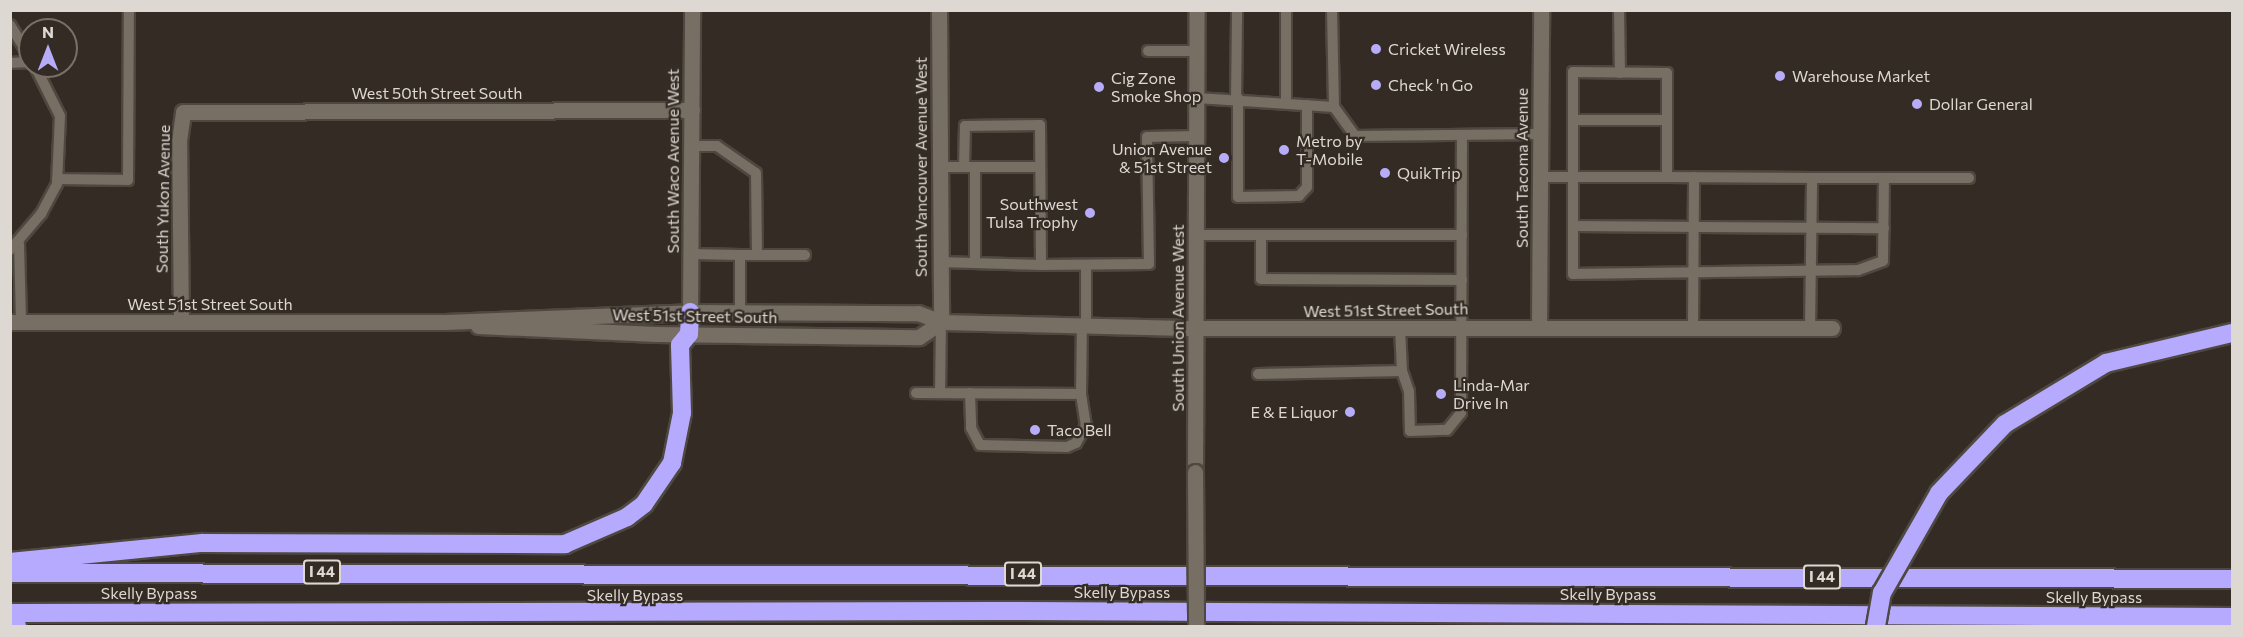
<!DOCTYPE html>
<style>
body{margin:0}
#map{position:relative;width:2243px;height:637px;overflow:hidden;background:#342c24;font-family:Commissioner,sans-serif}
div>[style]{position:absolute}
.roads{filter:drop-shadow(2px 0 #4e4840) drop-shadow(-2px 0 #4e4840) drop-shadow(0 2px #4e4840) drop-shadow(0 -2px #4e4840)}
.service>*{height:10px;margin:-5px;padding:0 5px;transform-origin:5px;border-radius:5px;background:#776e64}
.minor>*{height:15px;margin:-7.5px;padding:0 7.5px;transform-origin:7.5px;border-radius:7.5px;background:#776e64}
.tertiary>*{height:15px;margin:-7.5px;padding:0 7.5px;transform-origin:7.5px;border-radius:7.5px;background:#776e64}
.motorway>*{height:18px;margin:-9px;padding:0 9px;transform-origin:9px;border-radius:9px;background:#b6aafe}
.bridges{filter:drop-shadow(2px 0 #4e4840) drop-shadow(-2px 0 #4e4840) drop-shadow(0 2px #4e4840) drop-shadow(0 -2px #4e4840)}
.tertiary-bridge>*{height:15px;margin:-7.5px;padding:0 7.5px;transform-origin:7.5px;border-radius:7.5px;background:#776e64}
.motorway-bridge>*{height:18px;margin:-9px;padding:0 9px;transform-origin:9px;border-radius:9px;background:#b6aafe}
.dots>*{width:16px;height:16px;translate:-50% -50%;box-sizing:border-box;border:3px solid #342c24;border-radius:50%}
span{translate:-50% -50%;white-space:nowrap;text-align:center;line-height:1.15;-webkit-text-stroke:4.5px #342c24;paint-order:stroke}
.shield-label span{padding:2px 4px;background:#342c24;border:2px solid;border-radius:4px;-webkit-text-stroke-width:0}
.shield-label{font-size:15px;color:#ded8d3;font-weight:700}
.poi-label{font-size:16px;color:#ded8d3}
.left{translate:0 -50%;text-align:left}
.right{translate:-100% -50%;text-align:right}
.street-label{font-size:16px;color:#ded8d3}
.frame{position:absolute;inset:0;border:12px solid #ded8d3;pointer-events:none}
.north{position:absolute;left:18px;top:18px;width:60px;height:60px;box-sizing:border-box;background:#342c24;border:2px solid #78716a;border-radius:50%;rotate:0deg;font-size:16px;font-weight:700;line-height:24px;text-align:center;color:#ded8d3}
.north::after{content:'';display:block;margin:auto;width:21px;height:27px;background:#b6acf8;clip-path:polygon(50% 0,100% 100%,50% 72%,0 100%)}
</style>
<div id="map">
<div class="roads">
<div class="service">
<div style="left:1286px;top:10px;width:93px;rotate:90deg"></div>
<div style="left:1332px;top:10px;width:97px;rotate:88.8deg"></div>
<div style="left:1619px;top:10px;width:63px;rotate:89.1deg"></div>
<div style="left:10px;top:25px;width:38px;rotate:58deg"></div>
<div style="left:1148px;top:51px;width:49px"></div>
<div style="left:10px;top:63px;width:20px;rotate:-3deg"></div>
<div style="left:1197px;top:98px;width:137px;rotate:3.8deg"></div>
<div style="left:1334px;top:107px;width:36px;rotate:54deg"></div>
<div style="left:1355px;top:136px;width:185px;rotate:-0.6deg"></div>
<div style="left:1236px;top:98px;width:88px;rotate:-89.3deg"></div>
<div style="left:1238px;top:98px;width:99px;rotate:90deg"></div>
<div style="left:1238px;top:197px;width:61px;rotate:-0.9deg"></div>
<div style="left:1299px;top:196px;width:12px;rotate:-48deg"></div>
<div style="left:1307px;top:187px;width:82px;rotate:-90deg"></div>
<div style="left:1573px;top:120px;width:94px"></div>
<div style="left:691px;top:146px;width:26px"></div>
<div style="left:717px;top:146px;width:47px;rotate:34.7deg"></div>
<div style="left:756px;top:173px;width:82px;rotate:89.3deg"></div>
<div style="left:938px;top:167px;width:102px"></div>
<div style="left:975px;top:168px;width:94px;rotate:90deg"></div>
<div style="left:1540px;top:177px;width:127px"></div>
<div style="left:1667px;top:177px;width:145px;rotate:0.4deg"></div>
<div style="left:1812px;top:178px;width:72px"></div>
<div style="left:1884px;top:178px;width:83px;rotate:90.7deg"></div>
<div style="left:1883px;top:261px;width:27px;rotate:160deg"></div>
<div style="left:1858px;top:270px;width:285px;rotate:179.2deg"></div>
<div style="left:1573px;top:274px;width:202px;rotate:-90deg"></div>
<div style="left:1573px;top:72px;width:94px;rotate:0.6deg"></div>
<div style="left:1667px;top:73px;width:104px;rotate:90deg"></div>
<div style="left:1884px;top:178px;width:85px"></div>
<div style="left:57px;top:179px;width:71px;rotate:0.8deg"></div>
<div style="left:128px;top:180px;width:170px;rotate:-89.7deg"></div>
<div style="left:1573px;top:226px;width:311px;rotate:0.4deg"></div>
<div style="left:1196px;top:235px;width:266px"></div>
<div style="left:1261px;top:235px;width:44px;rotate:90deg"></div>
<div style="left:1261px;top:279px;width:201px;rotate:0.3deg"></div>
<div style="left:19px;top:244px;width:78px;rotate:88.5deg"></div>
<div style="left:10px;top:250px;width:48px;rotate:-49.3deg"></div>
<div style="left:41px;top:214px;width:34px;rotate:-62deg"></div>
<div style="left:57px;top:184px;width:68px;rotate:-87.5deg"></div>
<div style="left:60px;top:116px;width:56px;rotate:-116.6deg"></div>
<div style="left:691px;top:254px;width:49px;rotate:1.2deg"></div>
<div style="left:740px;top:255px;width:57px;rotate:90deg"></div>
<div style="left:740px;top:255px;width:65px"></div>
<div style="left:939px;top:262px;width:102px;rotate:1.7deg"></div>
<div style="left:1041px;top:265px;width:140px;rotate:-90.4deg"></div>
<div style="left:1040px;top:125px;width:75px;rotate:179.2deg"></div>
<div style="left:965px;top:126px;width:41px;rotate:91.4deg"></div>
<div style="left:1041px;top:265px;width:108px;rotate:-0.5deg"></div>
<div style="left:1149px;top:264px;width:127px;rotate:-90.9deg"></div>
<div style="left:1147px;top:137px;width:50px;rotate:-1.1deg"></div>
<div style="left:1086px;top:265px;width:61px;rotate:90deg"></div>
<div style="left:1693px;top:326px;width:149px;rotate:-89.6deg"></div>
<div style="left:1810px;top:328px;width:150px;rotate:-89.2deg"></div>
<div style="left:1402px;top:371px;width:21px;rotate:71deg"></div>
<div style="left:1409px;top:391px;width:40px;rotate:88.6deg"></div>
<div style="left:1410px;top:431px;width:37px;rotate:-2deg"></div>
<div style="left:1447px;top:430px;width:22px;rotate:-51deg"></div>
<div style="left:1461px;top:413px;width:278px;rotate:-89.8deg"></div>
<div style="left:1258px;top:374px;width:144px;rotate:-1.2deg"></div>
<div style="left:1402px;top:371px;width:44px;rotate:-92.6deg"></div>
<div style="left:916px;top:393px;width:165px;rotate:0.3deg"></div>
<div style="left:940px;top:393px;width:71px;rotate:-89.2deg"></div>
<div style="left:970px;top:393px;width:35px;rotate:88deg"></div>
<div style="left:971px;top:428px;width:19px;rotate:62deg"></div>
<div style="left:980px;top:445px;width:87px;rotate:1.3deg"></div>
<div style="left:1067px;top:447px;width:10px;rotate:-24deg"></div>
<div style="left:1076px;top:443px;width:20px;rotate:-60deg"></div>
<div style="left:1086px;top:426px;width:32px;rotate:-99deg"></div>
<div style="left:1081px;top:394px;width:68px;rotate:-89.2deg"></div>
</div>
<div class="minor">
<div style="left:939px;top:10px;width:312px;rotate:89.6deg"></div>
<div style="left:690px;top:312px;width:302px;rotate:-89.6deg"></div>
<div style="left:181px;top:322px;width:181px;rotate:-90.6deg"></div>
<div style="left:179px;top:141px;width:29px;rotate:-82deg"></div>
<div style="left:183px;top:112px;width:509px;rotate:-0.23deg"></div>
<div style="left:1539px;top:326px;width:316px;rotate:-89.6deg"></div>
<div style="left:1195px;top:328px;width:637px"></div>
</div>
<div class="tertiary">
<div style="left:10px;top:322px;width:435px"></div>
<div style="left:445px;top:322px;width:245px;rotate:-2.3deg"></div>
<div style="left:690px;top:312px;width:228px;rotate:0.3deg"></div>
<div style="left:918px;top:313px;width:25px;rotate:21deg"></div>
<div style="left:941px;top:322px;width:254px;rotate:1.4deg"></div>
<div style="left:478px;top:326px;width:178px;rotate:2.6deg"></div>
<div style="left:656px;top:334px;width:263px;rotate:0.7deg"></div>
<div style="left:919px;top:337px;width:27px;rotate:-34deg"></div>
<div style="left:1195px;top:472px;width:462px;rotate:-89.8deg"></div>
</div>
<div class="motorway">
<div style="left:10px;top:562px;width:193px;rotate:-5.7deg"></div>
<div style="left:202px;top:543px;width:363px;rotate:0.2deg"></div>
<div style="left:565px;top:544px;width:68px;rotate:-23.5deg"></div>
<div style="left:627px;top:517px;width:21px;rotate:-37deg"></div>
<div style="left:644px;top:504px;width:50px;rotate:-55.7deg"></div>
<div style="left:672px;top:463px;width:51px;rotate:-78.7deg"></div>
<div style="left:682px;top:413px;width:68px;rotate:-91.7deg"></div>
<div style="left:680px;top:345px;width:14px;rotate:-51deg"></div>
<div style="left:689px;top:334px;width:22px;rotate:-87deg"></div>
<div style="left:10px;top:573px;width:2222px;rotate:0.15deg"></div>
<div style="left:10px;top:613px;width:988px;rotate:-0.12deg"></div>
<div style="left:998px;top:611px;width:1234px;rotate:0.28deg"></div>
<div style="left:10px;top:626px;width:7px"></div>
</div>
</div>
<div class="bridges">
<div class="tertiary-bridge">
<div style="left:1195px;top:472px;width:154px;rotate:89.6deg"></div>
</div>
<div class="motorway-bridge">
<div style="left:1876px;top:626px;width:34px;rotate:-80deg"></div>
<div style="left:1882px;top:593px;width:115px;rotate:-60.3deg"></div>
<div style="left:1939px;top:493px;width:95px;rotate:-46.3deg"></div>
<div style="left:2005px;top:424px;width:118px;rotate:-31.1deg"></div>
<div style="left:2106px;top:363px;width:130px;rotate:-13.4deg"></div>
</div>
</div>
<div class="dots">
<div style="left:1376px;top:49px;background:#b6acf8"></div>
<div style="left:1780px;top:76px;background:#b6acf8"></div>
<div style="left:1376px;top:85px;background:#b6acf8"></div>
<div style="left:1099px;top:87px;background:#b6acf8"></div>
<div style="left:1917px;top:104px;background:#b6acf8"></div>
<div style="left:1284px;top:150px;background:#b6acf8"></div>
<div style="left:1224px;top:158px;background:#b6acf8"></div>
<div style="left:1385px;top:173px;background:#b6acf8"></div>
<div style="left:1090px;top:213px;background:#b6acf8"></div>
<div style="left:1441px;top:394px;background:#b6acf8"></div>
<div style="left:1350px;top:412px;background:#b6acf8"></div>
<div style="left:1035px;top:430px;background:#b6acf8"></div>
</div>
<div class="shield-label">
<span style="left:322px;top:572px">I 44</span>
<span style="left:1023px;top:574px">I 44</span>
<span style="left:1822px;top:577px">I 44</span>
</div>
<div class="poi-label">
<span class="left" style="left:1388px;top:49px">Cricket Wireless</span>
<span class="left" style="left:1792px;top:76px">Warehouse Market</span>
<span class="left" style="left:1111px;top:87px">Cig Zone<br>Smoke Shop</span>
<span class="left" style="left:1388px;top:85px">Check 'n Go</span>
<span class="left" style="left:1929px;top:104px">Dollar General</span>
<span class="left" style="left:1296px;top:150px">Metro by<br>T-Mobile</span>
<span class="right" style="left:1212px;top:158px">Union Avenue<br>&amp; 51st Street</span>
<span class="left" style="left:1397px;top:173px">QuikTrip</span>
<span class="right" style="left:1078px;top:213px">Southwest<br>Tulsa Trophy</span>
<span class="left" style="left:1453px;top:394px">Linda-Mar<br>Drive In</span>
<span class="right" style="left:1338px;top:412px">E &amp; E Liquor</span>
<span class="left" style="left:1047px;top:430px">Taco Bell</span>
</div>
<div class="street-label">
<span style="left:437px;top:93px">West 50th Street South</span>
<span style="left:673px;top:161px;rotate:-90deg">South Waco Avenue West</span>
<span style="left:921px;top:167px;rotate:-90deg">South Vancouver Avenue West</span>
<span style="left:1522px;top:168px;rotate:-90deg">South Tacoma Avenue</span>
<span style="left:163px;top:199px;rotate:-89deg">South Yukon Avenue</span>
<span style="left:210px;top:304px">West 51st Street South</span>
<span style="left:1386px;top:310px;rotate:-1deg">West 51st Street South</span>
<span style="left:695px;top:316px;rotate:1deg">West 51st Street South</span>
<span style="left:1178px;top:318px;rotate:-90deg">South Union Avenue West</span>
<span style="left:1122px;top:592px">Skelly Bypass</span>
<span style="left:149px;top:593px">Skelly Bypass</span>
<span style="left:1608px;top:594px">Skelly Bypass</span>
<span style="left:635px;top:595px">Skelly Bypass</span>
<span style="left:2094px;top:597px">Skelly Bypass</span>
</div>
<div class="frame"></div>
<div class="north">N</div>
</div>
